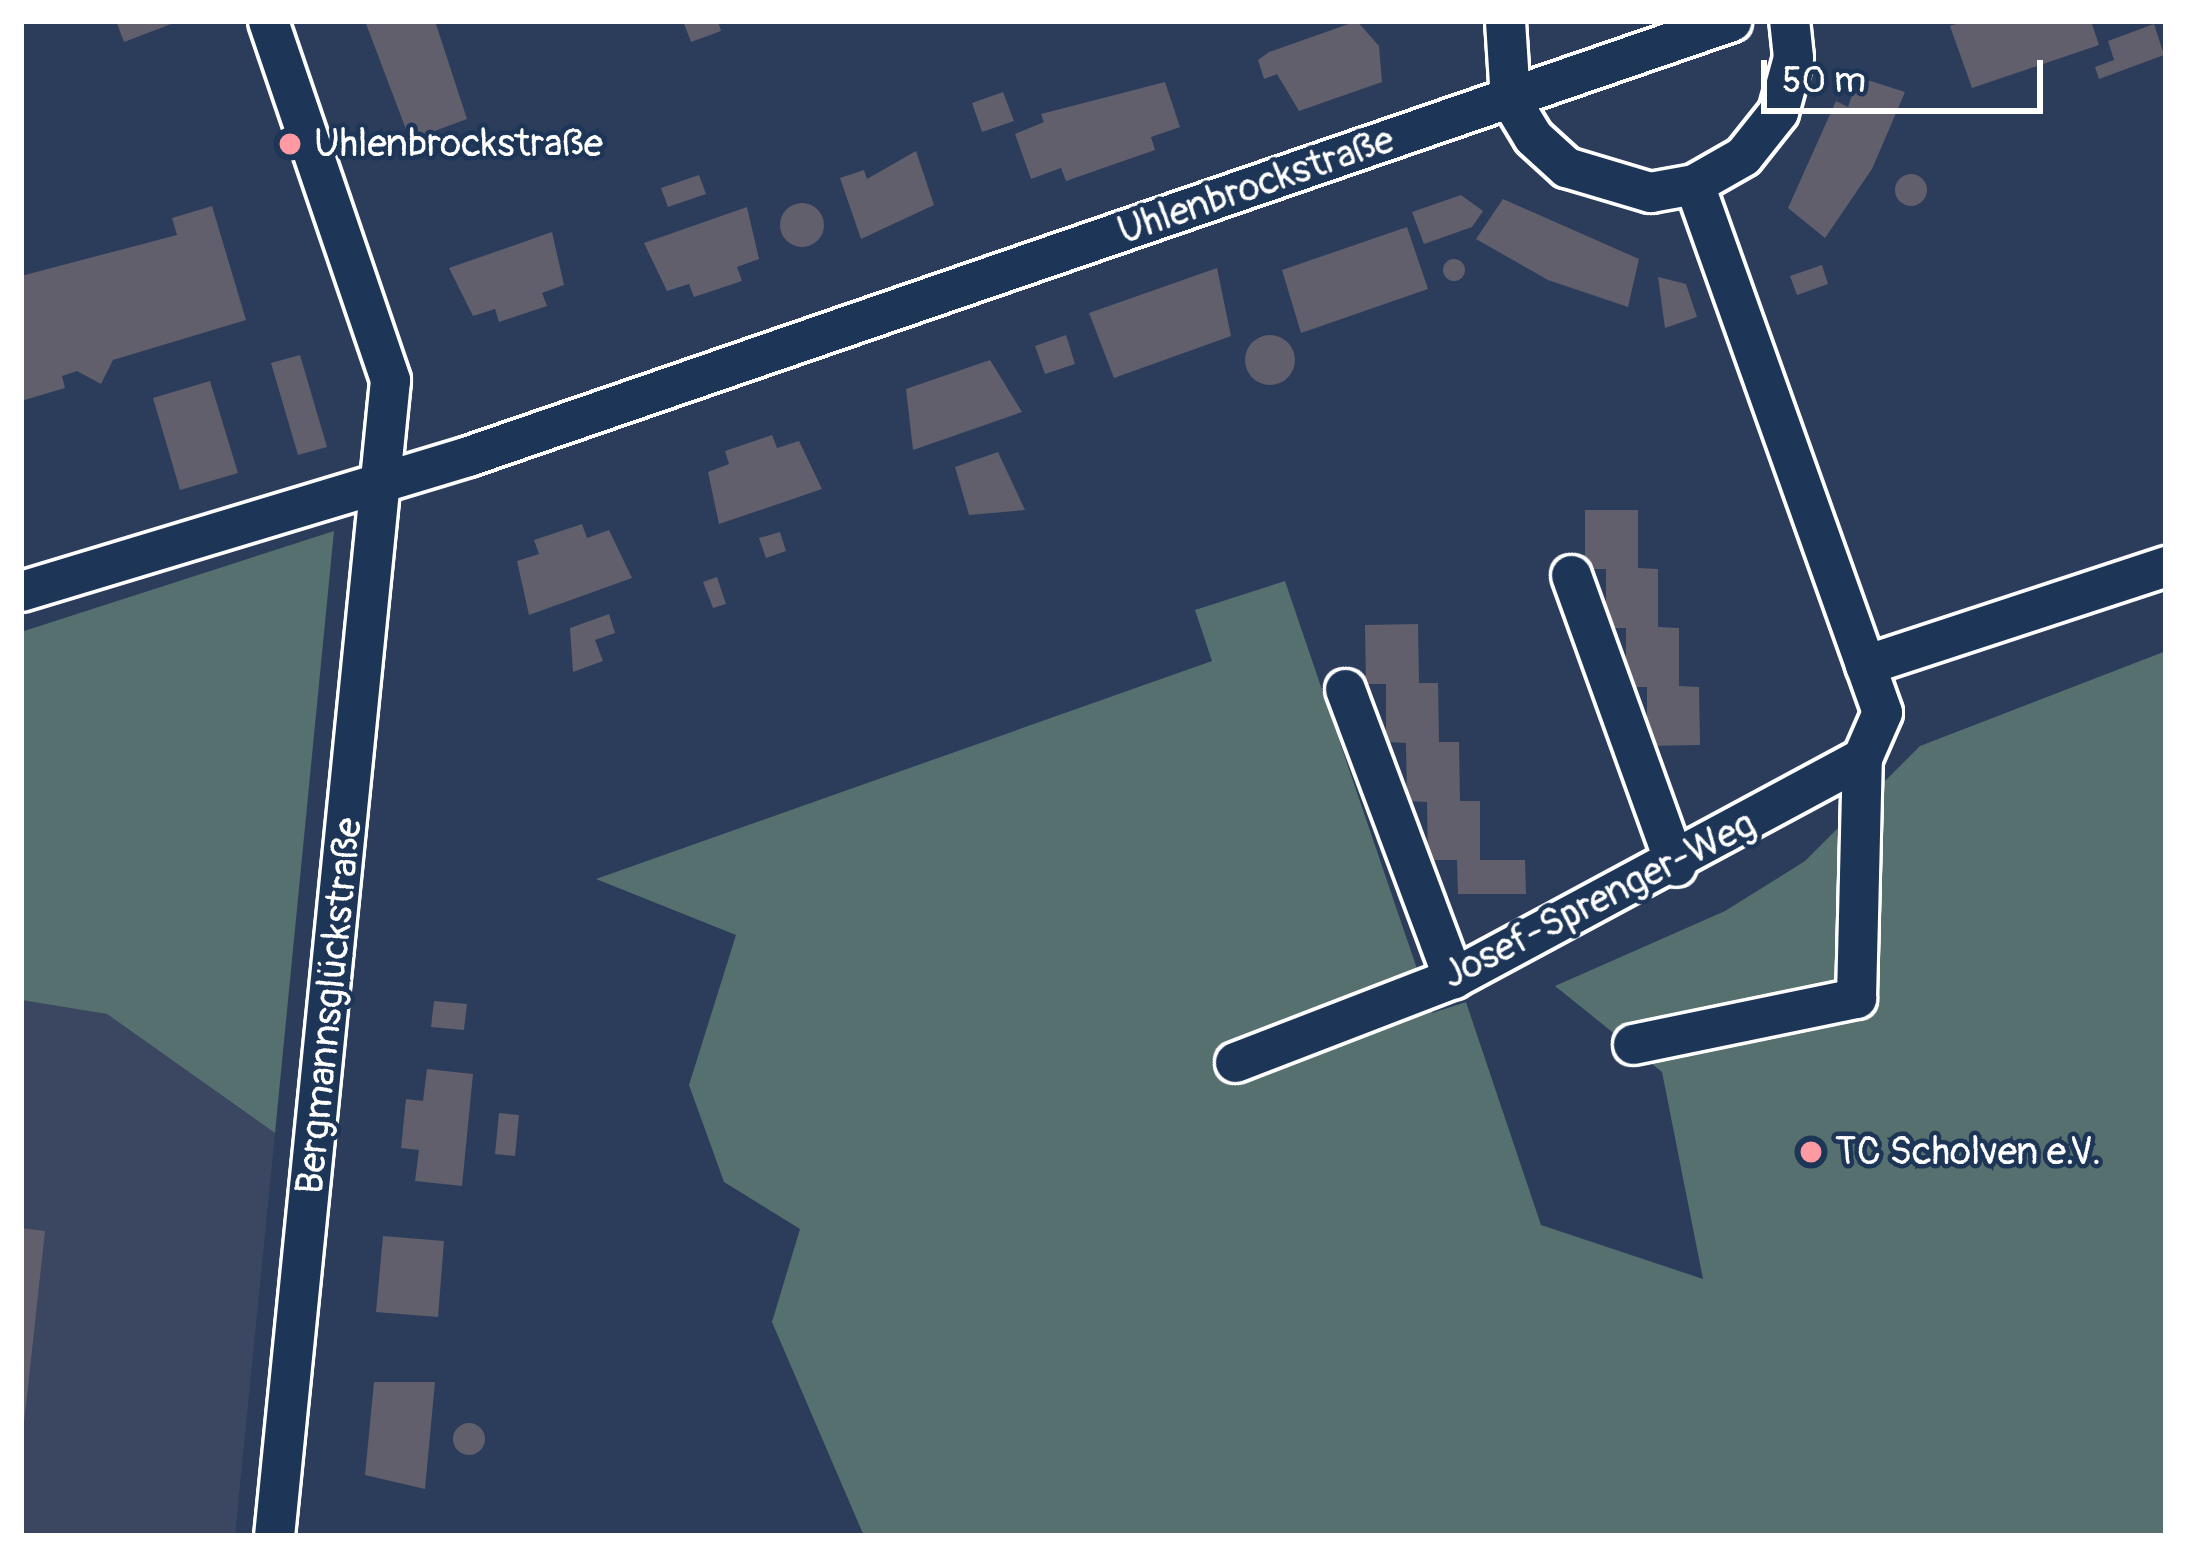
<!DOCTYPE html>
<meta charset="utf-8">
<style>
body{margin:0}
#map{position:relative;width:2187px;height:1557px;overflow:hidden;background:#2b3d5b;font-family:Pangolin,sans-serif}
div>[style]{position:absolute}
.built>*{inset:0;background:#3b4760}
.green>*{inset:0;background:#55706e}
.building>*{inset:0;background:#615f6c}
.round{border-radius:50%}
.roads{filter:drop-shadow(3px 0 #fff) drop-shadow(-3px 0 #fff) drop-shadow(0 3px #fff) drop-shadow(0 -3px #fff)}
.minor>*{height:39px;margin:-19.5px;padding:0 19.5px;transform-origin:19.5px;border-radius:19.5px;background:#1d3557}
.dots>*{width:33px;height:33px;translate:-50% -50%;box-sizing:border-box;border:6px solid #1d3557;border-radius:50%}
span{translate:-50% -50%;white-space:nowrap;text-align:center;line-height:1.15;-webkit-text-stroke:9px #1d3557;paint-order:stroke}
.poi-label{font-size:39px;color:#fff}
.left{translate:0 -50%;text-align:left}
.street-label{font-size:39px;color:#fff}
.frame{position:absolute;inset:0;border:24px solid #fff;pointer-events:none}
.scale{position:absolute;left:1761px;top:60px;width:282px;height:54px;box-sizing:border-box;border:6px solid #fff;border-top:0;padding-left:15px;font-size:36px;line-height:42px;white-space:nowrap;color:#fff;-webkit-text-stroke:9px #1d3557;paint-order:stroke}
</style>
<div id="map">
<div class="built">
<div style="clip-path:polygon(21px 1000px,107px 1014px,275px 1133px,235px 1536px,21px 1536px)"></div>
</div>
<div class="green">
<div style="clip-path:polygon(334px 531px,296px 919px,275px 1133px,107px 1014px,21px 1000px,21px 632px)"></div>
<div style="clip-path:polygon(1285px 581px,1432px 1013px,1466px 1002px,1541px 1225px,1703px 1279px,1662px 1072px,1555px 986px,1725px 911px,1805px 861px,1920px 746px,2166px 651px,2166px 1536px,864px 1536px,772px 1322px,800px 1229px,724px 1182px,689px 1085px,736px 935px,596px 879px,1212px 661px,1195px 610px)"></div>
</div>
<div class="building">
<div style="clip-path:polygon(116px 21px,179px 21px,124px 42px)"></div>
<div style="clip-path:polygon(365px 21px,435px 21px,467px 119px,410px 140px)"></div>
<div style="clip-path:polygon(683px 21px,718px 21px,721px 31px,691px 42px)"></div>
<div style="clip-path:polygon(1357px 21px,1379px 46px,1382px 82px,1299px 111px,1277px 74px,1264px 79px,1258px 60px,1269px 52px)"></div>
<div style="clip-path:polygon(1965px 21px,2091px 21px,2099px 45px,1972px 88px,1950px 26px)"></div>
<div style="clip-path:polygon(2154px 24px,2164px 55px,2099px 79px,2095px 67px,2114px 60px,2108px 41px)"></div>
<div style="clip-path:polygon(1858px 77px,1905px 92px,1872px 169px,1825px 238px,1788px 208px,1836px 101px,1848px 107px)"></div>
<div style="clip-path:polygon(1165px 82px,1180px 127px,1151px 137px,1155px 150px,1066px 181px,1061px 168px,1031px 179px,1015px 134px,1044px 122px,1041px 114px)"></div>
<div style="clip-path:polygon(1003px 92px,1014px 121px,982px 132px,972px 103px)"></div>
<div style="clip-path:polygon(916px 151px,934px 205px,861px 239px,840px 178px,864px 170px,867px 179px)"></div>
<div class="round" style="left:1895px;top:174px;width:32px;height:32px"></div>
<div style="clip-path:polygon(699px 175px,706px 194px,668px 207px,661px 188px)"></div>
<div style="clip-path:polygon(1461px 195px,1483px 211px,1472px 227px,1424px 244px,1412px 212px)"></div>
<div style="clip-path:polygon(1503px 199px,1639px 259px,1628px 307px,1548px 280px,1476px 239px)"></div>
<div class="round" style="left:780px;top:203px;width:44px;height:44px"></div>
<div style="clip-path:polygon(212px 206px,246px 320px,113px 360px,101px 384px,77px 371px,62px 376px,65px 388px,21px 401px,21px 276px,177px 235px,172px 218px)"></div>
<div style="clip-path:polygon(747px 207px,759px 259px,737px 267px,742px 281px,694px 297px,689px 284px,667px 291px,644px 243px)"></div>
<div style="clip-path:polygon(1407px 227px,1428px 289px,1301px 333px,1282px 270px)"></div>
<div style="clip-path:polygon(552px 232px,564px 285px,542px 293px,547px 306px,499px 322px,495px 309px,473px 316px,449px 268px)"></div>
<div class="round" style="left:1443px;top:259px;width:22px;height:22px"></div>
<div style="clip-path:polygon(1822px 265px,1828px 284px,1797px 295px,1790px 276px)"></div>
<div style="clip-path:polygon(1217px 268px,1231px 336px,1114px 378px,1089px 313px)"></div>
<div style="clip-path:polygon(1658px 277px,1686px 284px,1697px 317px,1665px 328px)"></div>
<div style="clip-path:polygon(1066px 335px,1075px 364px,1045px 374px,1035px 346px)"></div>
<div class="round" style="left:1245px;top:335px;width:50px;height:50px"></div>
<div style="clip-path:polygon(300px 355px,327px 447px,298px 455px,271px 363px)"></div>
<div style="clip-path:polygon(990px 360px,1022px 412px,913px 450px,906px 389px)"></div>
<div style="clip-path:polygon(210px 381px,238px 473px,180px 490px,153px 398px)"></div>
<div style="clip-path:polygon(772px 435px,777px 448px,799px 441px,822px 489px,719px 524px,708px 472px,729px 464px,725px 451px)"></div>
<div style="clip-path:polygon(998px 452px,1025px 510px,969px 515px,955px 467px)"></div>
<div style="clip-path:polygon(1585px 510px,1638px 510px,1638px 568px,1658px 569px,1658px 627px,1679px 628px,1679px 686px,1699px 687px,1700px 745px,1647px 746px,1647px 687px,1626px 687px,1626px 628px,1606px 628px,1606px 569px,1585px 569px)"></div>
<div style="clip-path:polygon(582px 524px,587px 538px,609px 530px,632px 578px,529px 615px,517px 561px,539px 554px,534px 540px)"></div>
<div style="clip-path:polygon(780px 532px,786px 551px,766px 558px,759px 538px)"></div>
<div style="clip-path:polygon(717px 577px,726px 604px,713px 608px,703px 582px)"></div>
<div style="clip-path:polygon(609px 614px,615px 633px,595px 640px,603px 661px,573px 672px,570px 628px)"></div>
<div style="clip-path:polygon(1418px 624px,1419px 683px,1438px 683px,1439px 742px,1459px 742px,1460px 801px,1480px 801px,1480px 860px,1525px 860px,1526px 894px,1458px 894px,1457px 860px,1428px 860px,1427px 802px,1407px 801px,1406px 743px,1386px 742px,1386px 684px,1366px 684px,1365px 625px)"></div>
<div style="clip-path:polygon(434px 1001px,467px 1004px,464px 1030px,431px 1027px)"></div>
<div style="clip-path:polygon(427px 1069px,473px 1074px,462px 1186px,415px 1181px,419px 1150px,401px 1148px,406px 1099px,423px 1101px)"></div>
<div style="clip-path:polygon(499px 1113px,519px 1115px,515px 1156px,495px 1154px)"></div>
<div style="clip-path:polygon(21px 1228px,45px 1231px,24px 1423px,21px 1423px)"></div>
<div style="clip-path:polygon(383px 1236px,444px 1241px,438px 1317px,376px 1312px)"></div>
<div style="clip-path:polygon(374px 1382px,435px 1382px,425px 1489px,365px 1475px)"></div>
<div class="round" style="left:453px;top:1423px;width:32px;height:32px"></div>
</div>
<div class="roads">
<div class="minor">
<div style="left:268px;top:21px;width:379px;rotate:71.2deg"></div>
<div style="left:390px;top:380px;width:1162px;rotate:95.73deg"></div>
<div style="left:1505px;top:21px;width:78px;rotate:86.3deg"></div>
<div style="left:1510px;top:99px;width:44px;rotate:58.8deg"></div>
<div style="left:1533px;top:137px;width:45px;rotate:42.3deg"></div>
<div style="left:1566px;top:167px;width:88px;rotate:16.6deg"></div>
<div style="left:1650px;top:192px;width:45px;rotate:-10.3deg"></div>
<div style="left:1694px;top:184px;width:56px;rotate:-29.7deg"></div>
<div style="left:1743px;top:156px;width:56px;rotate:-51.5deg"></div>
<div style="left:1778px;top:112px;width:57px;rotate:-74.7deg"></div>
<div style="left:1793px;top:57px;width:36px;rotate:-96deg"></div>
<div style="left:1571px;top:575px;width:309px;rotate:70.2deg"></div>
<div style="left:21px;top:591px;width:467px;rotate:-16.8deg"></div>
<div style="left:468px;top:456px;width:1336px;rotate:-19deg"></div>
<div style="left:1865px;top:665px;width:317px;rotate:-18.2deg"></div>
<div style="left:1345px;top:689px;width:309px;rotate:69.5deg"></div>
<div style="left:1633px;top:1044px;width:228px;rotate:-11.7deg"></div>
<div style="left:1856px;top:998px;width:240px;rotate:-88.6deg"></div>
<div style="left:1235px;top:1062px;width:234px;rotate:-21.1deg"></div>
<div style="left:1453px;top:978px;width:464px;rotate:-28.3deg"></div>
<div style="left:1862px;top:758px;width:50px;rotate:-66.5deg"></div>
<div style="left:1882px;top:712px;width:560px;rotate:-109.6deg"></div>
</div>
</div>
<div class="dots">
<div style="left:290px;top:144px;background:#ff9aa2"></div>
<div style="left:1811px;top:1152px;background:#ff9aa2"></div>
</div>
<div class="poi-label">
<span class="left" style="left:314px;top:144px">Uhlenbrockstraße</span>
<span class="left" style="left:1835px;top:1152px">TC Scholven e.V.</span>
</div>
<div class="street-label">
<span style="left:1256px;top:186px;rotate:-19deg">Uhlenbrockstraße</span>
<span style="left:1599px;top:900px;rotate:-27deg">Josef-Sprenger-Weg</span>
<span style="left:330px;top:1006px;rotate:-84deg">Bergmannsglückstraße</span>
</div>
<div class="frame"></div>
<div class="scale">50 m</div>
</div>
